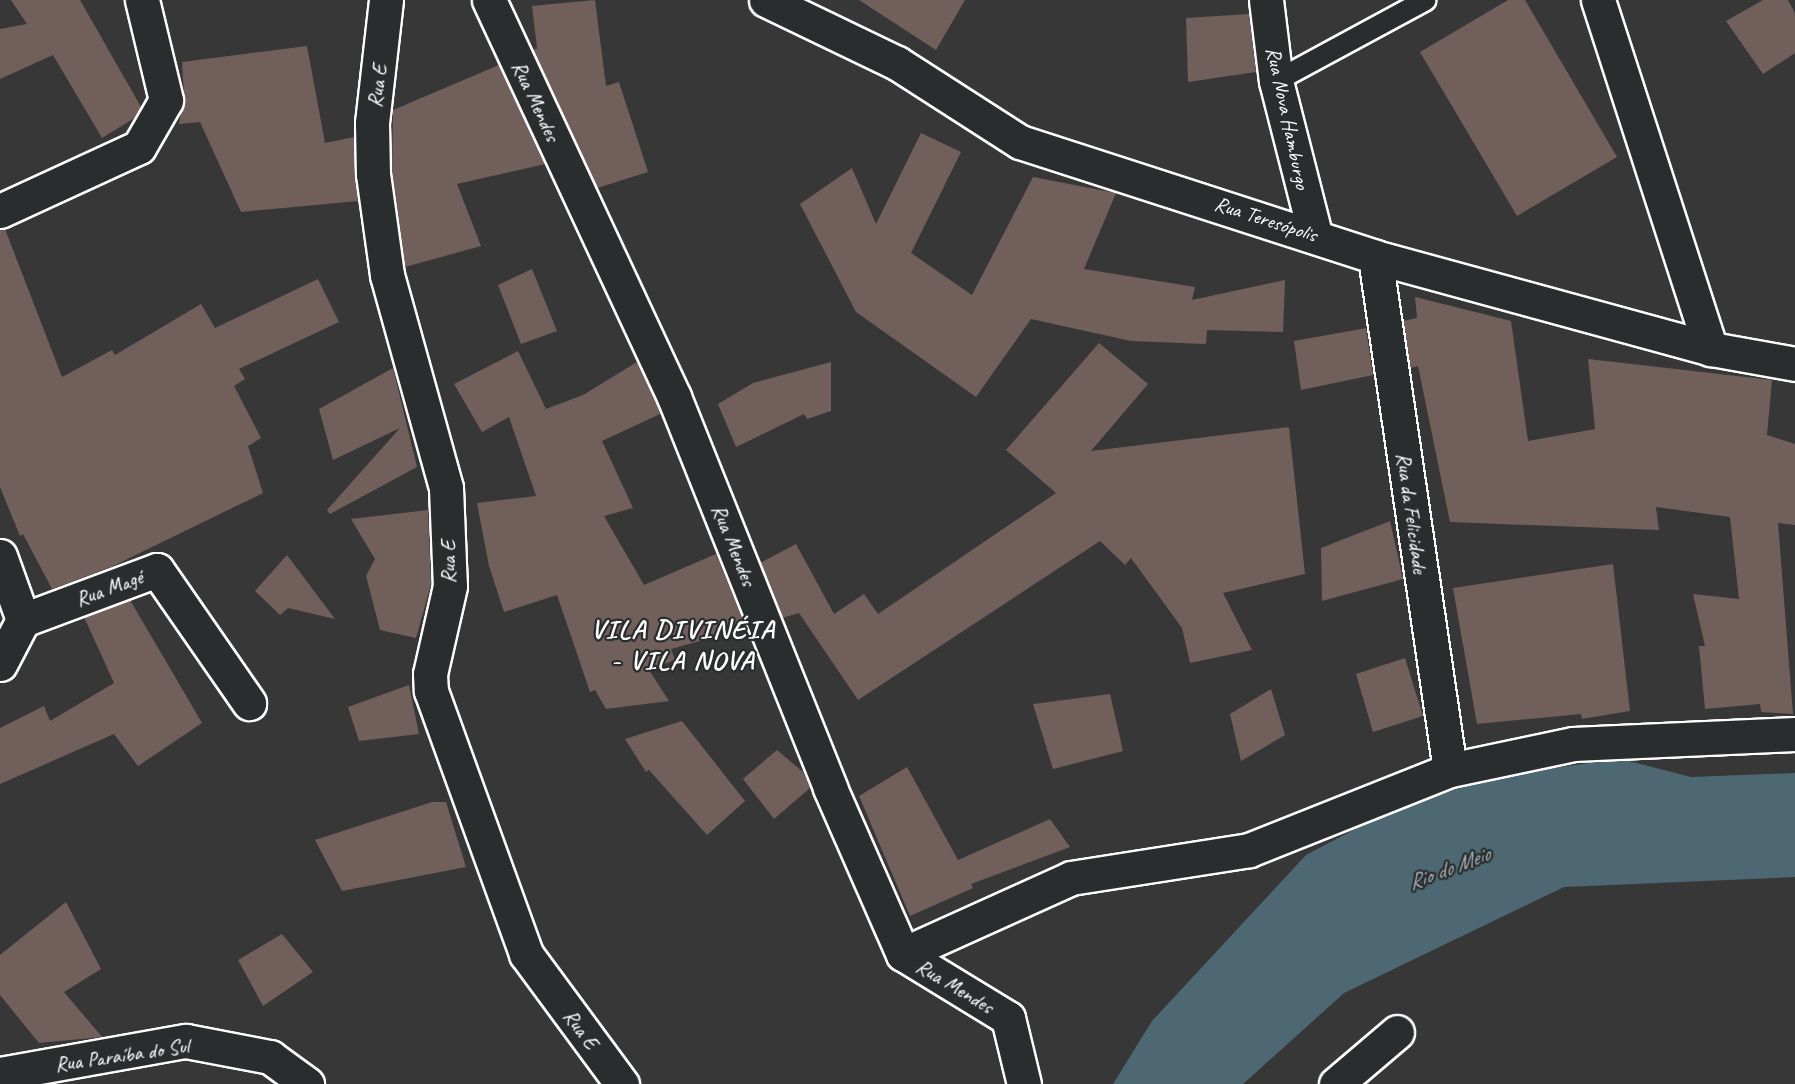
<!DOCTYPE html>
<meta charset="utf-8">
<style>
body{margin:0}
#map{position:relative;width:1795px;height:1084px;overflow:hidden;background:#383737;font-family:Caveat,sans-serif}
div>[style]{position:absolute}
.water>*{inset:0;background:#4e6873}
.building>*{inset:0;background:#715f5b}
.roads{filter:drop-shadow(2px 0 #fff) drop-shadow(-2px 0 #fff) drop-shadow(0 2px #fff) drop-shadow(0 -2px #fff)}
.service>*{height:20px;margin:-10px;padding:0 10px;transform-origin:10px;border-radius:10px;background:#2a2d2e}
.minor>*{height:33px;margin:-16.5px;padding:0 16.5px;transform-origin:16.5px;border-radius:16.5px;background:#2a2d2e}
span{translate:-50% -50%;white-space:nowrap;text-align:center;line-height:1.15;-webkit-text-stroke:4.5px #2a2d2e;paint-order:stroke}
.street-label{font-size:21px;color:#fff}
.water-label{font-size:22px;color:#a6b4b9;font-style:italic}
.district-label{font-size:27px;color:#fff;font-weight:700;letter-spacing:1.5px}
</style>
<div id="map">
<div class="water">
<div style="clip-path:polygon(1621px 759px,1691px 777px,1795px 773px,1795px 877px,1564px 887px,1344px 993px,1243px 1084px,1113px 1084px,1152px 1021px,1306px 855px,1378px 817px,1457px 789px,1515px 773px)"></div>
</div>
<div class="building">
<div style="clip-path:polygon(11px 0,80px 0,141px 107px,133px 119px,102px 138px,53px 55px,0 79px,0 29px,27px 24px)"></div>
<div style="clip-path:polygon(595px 0,606px 86px,619px 82px,648px 172px,597px 188px,533px 50px,537px 48px,532px 6px)"></div>
<div style="clip-path:polygon(859px 0,965px 0,936px 50px)"></div>
<div style="clip-path:polygon(1508px 0,1525px 0,1617px 157px,1517px 216px,1420px 52px)"></div>
<div style="clip-path:polygon(1763px 0,1788px 0,1795px 13px,1795px 53px,1763px 74px,1726px 21px)"></div>
<div style="clip-path:polygon(1249px 14px,1256px 72px,1188px 82px,1186px 18px)"></div>
<div style="clip-path:polygon(307px 46px,325px 143px,354px 137px,358px 201px,241px 212px,200px 122px,179px 124px,184px 96px,182px 62px)"></div>
<div style="clip-path:polygon(499px 65px,545px 164px,457px 184px,481px 246px,405px 267px,392px 173px,393px 110px)"></div>
<div style="clip-path:polygon(921px 133px,961px 152px,911px 253px,972px 295px,1033px 177px,1116px 193px,1084px 269px,1195px 287px,1192px 300px,1285px 280px,1283px 332px,1207px 330px,1206px 344px,1131px 341px,1031px 319px,976px 397px,856px 312px,800px 204px,852px 168px,876px 224px)"></div>
<div style="clip-path:polygon(0 229px,5px 229px,62px 377px,112px 350px,115px 355px,201px 304px,215px 328px,318px 279px,339px 322px,239px 369px,245px 379px,234px 386px,261px 438px,248px 446px,263px 493px,111px 567px,52px 589px,23px 534px,20px 536px,0 487px)"></div>
<div style="clip-path:polygon(532px 269px,557px 331px,521px 344px,498px 285px)"></div>
<div style="clip-path:polygon(1415px 297px,1511px 321px,1528px 441px,1595px 429px,1588px 359px,1772px 380px,1767px 435px,1795px 444px,1795px 525px,1778px 523px,1793px 714px,1761px 712px,1760px 704px,1705px 709px,1699px 646px,1705px 646px,1693px 594px,1739px 599px,1730px 517px,1656px 507px,1659px 530px,1450px 522px,1418px 366px,1410px 368px,1403px 321px,1417px 318px)"></div>
<div style="clip-path:polygon(1366px 328px,1373px 375px,1301px 390px,1294px 341px)"></div>
<div style="clip-path:polygon(1099px 343px,1148px 384px,1091px 451px,1289px 427px,1305px 574px,1223px 593px,1252px 650px,1190px 663px,1182px 628px,1131px 558px,1125px 565px,1100px 541px,858px 700px,799px 613px,782px 618px,760px 563px,796px 544px,834px 614px,864px 594px,878px 614px,1056px 493px,1006px 450px)"></div>
<div style="clip-path:polygon(518px 351px,546px 409px,583px 395px,637px 362px,657px 404px,660px 414px,602px 441px,633px 508px,604px 516px,644px 585px,716px 554px,746px 628px,671px 649px,675px 660px,649px 670px,669px 701px,606px 709px,595px 690px,590px 692px,557px 595px,504px 612px,489px 566px,477px 503px,536px 496px,509px 417px,482px 432px,454px 384px)"></div>
<div style="clip-path:polygon(831px 362px,831px 411px,807px 419px,804px 414px,736px 447px,718px 404px,753px 383px)"></div>
<div style="clip-path:polygon(393px 368px,417px 467px,330px 514px,327px 510px,400px 428px,333px 460px,319px 409px)"></div>
<div style="clip-path:polygon(428px 510px,431px 584px,416px 638px,380px 630px,366px 576px,375px 559px,351px 519px)"></div>
<div style="clip-path:polygon(1390px 521px,1403px 579px,1322px 601px,1321px 548px)"></div>
<div style="clip-path:polygon(287px 555px,335px 619px,288px 608px,280px 615px,255px 591px)"></div>
<div style="clip-path:polygon(1613px 564px,1630px 711px,1582px 719px,1581px 714px,1477px 724px,1453px 588px)"></div>
<div style="clip-path:polygon(130px 600px,202px 723px,138px 766px,114px 734px,0 784px,0 728px,44px 706px,50px 721px,114px 683px,84px 617px)"></div>
<div style="clip-path:polygon(1405px 658px,1423px 716px,1373px 732px,1356px 674px)"></div>
<div style="clip-path:polygon(409px 685px,419px 734px,359px 741px,348px 707px)"></div>
<div style="clip-path:polygon(1271px 689px,1285px 735px,1241px 761px,1230px 714px)"></div>
<div style="clip-path:polygon(1110px 694px,1123px 751px,1053px 769px,1033px 704px)"></div>
<div style="clip-path:polygon(682px 721px,745px 801px,707px 835px,649px 770px,646px 772px,625px 739px)"></div>
<div style="clip-path:polygon(777px 750px,803px 772px,810px 788px,774px 819px,743px 779px)"></div>
<div style="clip-path:polygon(907px 767px,958px 860px,1050px 819px,1070px 847px,971px 884px,973px 888px,910px 916px,859px 796px)"></div>
<div style="clip-path:polygon(432px 802px,446px 802px,466px 867px,342px 891px,315px 840px)"></div>
<div style="clip-path:polygon(66px 902px,101px 969px,64px 992px,102px 1037px,39px 1043px,0 995px,0 955px)"></div>
<div style="clip-path:polygon(282px 934px,313px 972px,263px 1006px,238px 960px)"></div>
</div>
<div class="roads">
<div class="service">
<div style="left:1276px;top:81px;width:170px;rotate:-28.4deg"></div>
</div>
<div class="minor">
<div style="left:386px;top:0;width:124px;rotate:96.5deg"></div>
<div style="left:372px;top:123px;width:51px;rotate:88.9deg"></div>
<div style="left:373px;top:174px;width:102px;rotate:82.1deg"></div>
<div style="left:387px;top:275px;width:221px;rotate:74.5deg"></div>
<div style="left:446px;top:488px;width:98px;rotate:87.7deg"></div>
<div style="left:450px;top:586px;width:90px;rotate:102.8deg"></div>
<div style="left:430px;top:674px;width:17px;rotate:87deg"></div>
<div style="left:431px;top:691px;width:280px;rotate:70.1deg"></div>
<div style="left:526px;top:954px;width:162px;rotate:53.6deg"></div>
<div style="left:489px;top:0;width:438px;rotate:65deg"></div>
<div style="left:674px;top:397px;width:421px;rotate:68.2deg"></div>
<div style="left:830px;top:788px;width:181px;rotate:66.3deg"></div>
<div style="left:903px;top:954px;width:123px;rotate:31.4deg"></div>
<div style="left:1008px;top:1018px;width:68px;rotate:76.4deg"></div>
<div style="left:766px;top:0;width:145px;rotate:25.7deg"></div>
<div style="left:897px;top:63px;width:146px;rotate:32.7deg"></div>
<div style="left:1020px;top:142px;width:373px;rotate:17.9deg"></div>
<div style="left:1375px;top:257px;width:348px;rotate:15.3deg"></div>
<div style="left:1711px;top:349px;width:85px;rotate:10.1deg"></div>
<div style="left:1266px;top:0;width:82px;rotate:83deg"></div>
<div style="left:1276px;top:81px;width:158px;rotate:75.7deg"></div>
<div style="left:1598px;top:0;width:367px;rotate:72.1deg"></div>
<div style="left:0;top:211px;width:153px;rotate:-24.7deg"></div>
<div style="left:139px;top:147px;width:54px;rotate:-60.1deg"></div>
<div style="left:166px;top:100px;width:103px;rotate:-103.5deg"></div>
<div style="left:1375px;top:257px;width:518px;rotate:81.68deg"></div>
<div style="left:0;top:556px;width:68px;rotate:70.2deg"></div>
<div style="left:0;top:664px;width:50px;rotate:-62.4deg"></div>
<div style="left:23px;top:620px;width:143px;rotate:-20.5deg"></div>
<div style="left:157px;top:570px;width:162px;rotate:55.3deg"></div>
<div style="left:903px;top:954px;width:184px;rotate:-24.3deg"></div>
<div style="left:1071px;top:878px;width:180px;rotate:-8.9deg"></div>
<div style="left:1249px;top:850px;width:216px;rotate:-21.7deg"></div>
<div style="left:1450px;top:770px;width:126px;rotate:-11.9deg"></div>
<div style="left:1573px;top:744px;width:222px;rotate:-2.6deg"></div>
<div style="left:0;top:1074px;width:189px;rotate:-10.1deg"></div>
<div style="left:186px;top:1041px;width:86px;rotate:10.8deg"></div>
<div style="left:270px;top:1057px;width:46px;rotate:36.1deg"></div>
<div style="left:1336px;top:1084px;width:80px;rotate:-40.4deg"></div>
</div>
</div>
<div class="street-label">
<span style="left:377px;top:86px;rotate:-82deg">Rua E</span>
<span style="left:536px;top:101px;rotate:65deg">Rua Mendes</span>
<span style="left:1288px;top:118px;rotate:78deg">Rua Nova Hamburgo</span>
<span style="left:1266px;top:219px;rotate:18deg">Rua Teresópolis</span>
<span style="left:1412px;top:513px;rotate:82deg">Rua da Felicidade</span>
<span style="left:734px;top:545px;rotate:68deg">Rua Mendes</span>
<span style="left:448px;top:562px;rotate:-90deg">Rua E</span>
<span style="left:109px;top:588px;rotate:-20deg">Rua Magé</span>
<span style="left:955px;top:986px;rotate:31deg">Rua Mendes</span>
<span style="left:581px;top:1029px;rotate:54deg">Rua E</span>
<span style="left:122px;top:1055px;rotate:-8deg">Rua Paraíba do Sul</span>
</div>
<div class="water-label">
<span style="left:1449px;top:869px;rotate:-21deg">Rio do Meio</span>
</div>
<div class="district-label">
<span style="left:683px;top:645px">VILA DIVINÉIA<br>- VILA NOVA</span>
</div>
</div>
